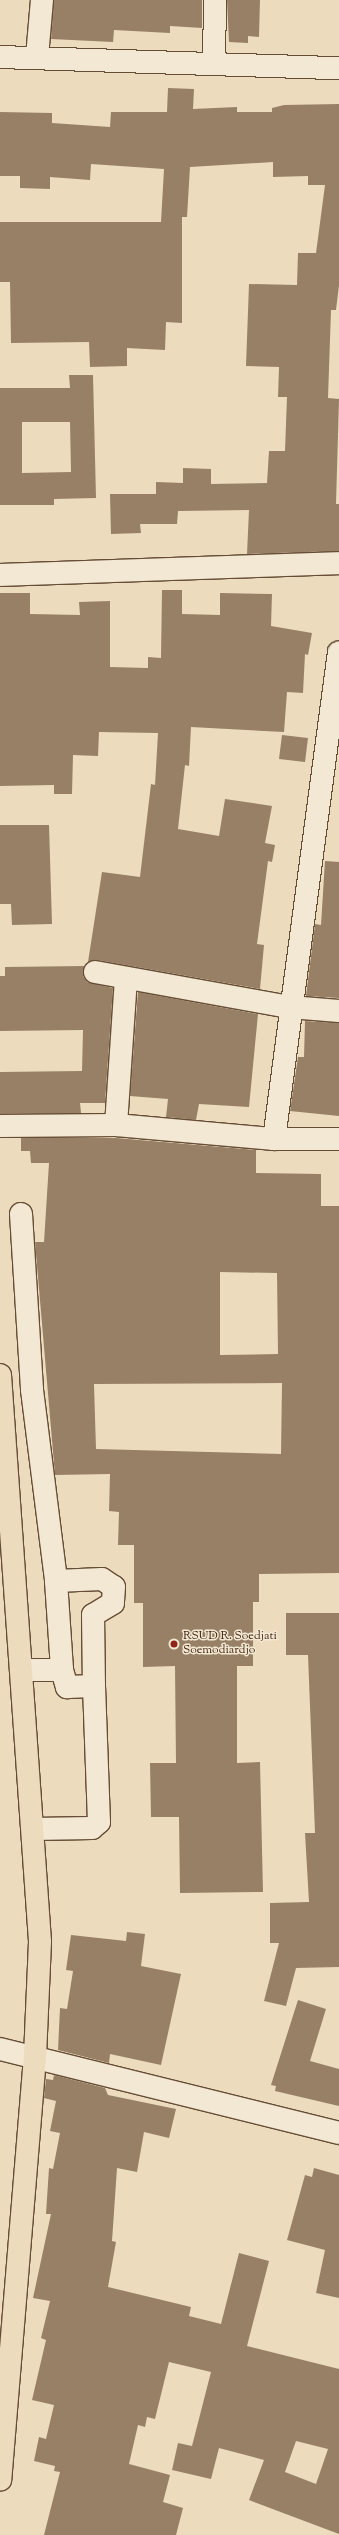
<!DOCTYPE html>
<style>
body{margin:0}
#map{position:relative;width:339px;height:2535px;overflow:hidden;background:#ecdbbc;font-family:"Sorts Mill Goudy",serif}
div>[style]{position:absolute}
.building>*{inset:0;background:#978066}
.roads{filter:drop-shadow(1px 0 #664d36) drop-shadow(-1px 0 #664d36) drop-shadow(0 1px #664d36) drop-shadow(0 -1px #664d36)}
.minor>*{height:22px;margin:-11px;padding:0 11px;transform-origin:11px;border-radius:11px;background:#f3e8d3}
.major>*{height:22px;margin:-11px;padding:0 11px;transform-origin:11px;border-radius:11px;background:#ecdbbc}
.dots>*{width:11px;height:11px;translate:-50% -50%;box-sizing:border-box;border:2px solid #f3e8d3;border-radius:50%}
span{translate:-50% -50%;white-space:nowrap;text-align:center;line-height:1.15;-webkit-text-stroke:3px #f3e8d3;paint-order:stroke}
.poi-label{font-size:12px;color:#3a1e09}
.left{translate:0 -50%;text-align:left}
</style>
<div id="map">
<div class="building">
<div style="clip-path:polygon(54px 0,202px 0,202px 28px,170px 26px,170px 33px,114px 30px,113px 42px,51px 39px)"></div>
<div style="clip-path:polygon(227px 0,260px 0,259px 37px,248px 36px,248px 43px,229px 42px)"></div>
<div style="clip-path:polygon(168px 88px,194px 89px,193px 109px,237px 107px,237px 112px,272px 112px,272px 108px,284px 105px,339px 104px,339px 285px,336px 310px,331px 310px,328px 398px,339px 399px,336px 504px,339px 504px,339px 551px,247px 554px,249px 510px,178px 511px,177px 524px,140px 524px,141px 533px,111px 534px,110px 494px,156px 494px,156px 482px,183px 483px,183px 468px,211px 469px,211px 484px,267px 483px,269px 451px,285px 451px,287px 397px,278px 397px,279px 367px,246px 366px,249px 284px,297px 285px,298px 253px,316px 253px,325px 185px,308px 185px,308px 176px,273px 177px,273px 162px,190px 167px,187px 217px,182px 217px,182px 323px,166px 322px,165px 350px,127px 348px,127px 366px,90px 367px,89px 342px,11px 343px,10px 282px,0 282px,0 222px,161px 222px,164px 169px,91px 164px,90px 180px,50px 177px,50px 189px,20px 188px,20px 176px,0 176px,0 112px,52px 113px,52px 123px,110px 127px,111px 112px,167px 112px)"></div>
<div style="clip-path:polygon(evenodd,69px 375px,93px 375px,96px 498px,54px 499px,54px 505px,0 505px,0 388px,70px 388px,69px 375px,22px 422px,70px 422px,71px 472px,22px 473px,22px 422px)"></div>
<div style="clip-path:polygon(162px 590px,182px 590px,182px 614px,220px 615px,220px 593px,272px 594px,271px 626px,312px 633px,308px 655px,305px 654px,303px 693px,287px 692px,284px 732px,191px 727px,189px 766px,185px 765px,178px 829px,219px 836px,225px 799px,272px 806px,265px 843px,275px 845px,272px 862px,268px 861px,257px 944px,264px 945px,260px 989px,97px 960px,88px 962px,102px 872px,140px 877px,151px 784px,155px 785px,158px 733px,99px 732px,98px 756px,73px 755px,72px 794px,54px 794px,54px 785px,0 786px,0 593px,30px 593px,30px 614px,80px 615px,79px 602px,110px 601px,110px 667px,148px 668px,148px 657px,161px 658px)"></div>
<div style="clip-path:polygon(282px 735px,308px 738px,305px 762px,279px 759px)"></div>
<div style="clip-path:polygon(0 825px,49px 825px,52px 924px,12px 925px,11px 904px,0 904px)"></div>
<div style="clip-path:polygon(325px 861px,339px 862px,339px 998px,306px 996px,315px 924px,321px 925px)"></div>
<div style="clip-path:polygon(84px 966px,83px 976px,87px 982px,113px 988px,105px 1103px,80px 1103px,81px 1113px,0 1114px,0 1072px,82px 1071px,83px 1030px,0 1031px,0 976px,5px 976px,5px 967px)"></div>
<div style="clip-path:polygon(138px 992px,258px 1014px,249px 1107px,199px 1104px,196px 1120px,166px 1117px,168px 1099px,130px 1096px)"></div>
<div style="clip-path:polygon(305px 1021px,339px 1023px,339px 1116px,290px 1111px,298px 1057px,304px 1057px)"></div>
<div style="clip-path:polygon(evenodd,21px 1138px,116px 1138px,256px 1150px,256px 1173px,321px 1174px,321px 1206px,339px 1206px,339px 1573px,259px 1574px,259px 1602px,253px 1602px,253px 1666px,237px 1666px,237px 1763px,260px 1762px,263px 1892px,180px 1893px,179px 1817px,151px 1817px,150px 1763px,176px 1763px,175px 1666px,143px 1667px,143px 1603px,134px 1603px,134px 1545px,118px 1545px,119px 1512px,109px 1511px,110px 1474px,55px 1475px,35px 1242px,44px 1242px,49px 1163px,31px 1163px,30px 1151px,21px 1151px,21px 1138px,220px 1272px,277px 1273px,278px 1354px,220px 1355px,220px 1272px,21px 1138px,282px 1383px,281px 1454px,96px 1449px,94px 1384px,282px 1383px)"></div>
<div style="clip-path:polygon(286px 1613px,339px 1613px,339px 1967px,296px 1968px,286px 2006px,264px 2001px,279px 1943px,270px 1943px,270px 1903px,309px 1902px,305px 1833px,315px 1833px,308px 1655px,286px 1655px)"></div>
<div style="clip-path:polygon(127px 1932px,145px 1934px,141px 1966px,181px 1974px,161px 2065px,110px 2054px,109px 2063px,58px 2050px,60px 2008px,67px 2009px,73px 1971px,66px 1970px,71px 1935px,126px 1941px)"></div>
<div style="clip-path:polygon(298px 2000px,326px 2009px,310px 2061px,339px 2069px,339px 2106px,275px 2091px,276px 2086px,271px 2085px)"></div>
<div style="clip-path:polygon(evenodd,54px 2075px,105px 2088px,108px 2095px,176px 2109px,169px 2138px,144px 2132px,137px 2172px,117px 2168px,112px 2241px,116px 2242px,108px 2287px,191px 2307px,189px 2316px,221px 2324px,239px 2253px,269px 2261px,247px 2346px,339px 2369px,339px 2534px,249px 2500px,264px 2460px,219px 2448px,211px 2479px,172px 2470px,178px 2443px,192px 2446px,211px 2372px,169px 2362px,155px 2419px,147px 2417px,145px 2427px,138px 2425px,129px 2464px,170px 2475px,163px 2502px,183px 2508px,176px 2535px,44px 2535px,60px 2472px,54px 2471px,55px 2466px,34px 2461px,39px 2437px,46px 2439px,54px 2405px,32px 2400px,46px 2340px,41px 2338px,50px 2301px,33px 2298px,51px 2214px,46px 2214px,49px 2168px,53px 2169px,60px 2133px,50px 2131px,56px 2101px,44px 2098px,46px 2079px,53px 2080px,54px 2075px,296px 2441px,328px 2449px,316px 2484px,285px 2472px,296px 2441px)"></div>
<div style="clip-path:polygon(314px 2168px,339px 2175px,339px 2298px,316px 2293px,325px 2250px,287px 2240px,305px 2175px,312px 2177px)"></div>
</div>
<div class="roads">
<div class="minor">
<div style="left:0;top:57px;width:339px;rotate:1.9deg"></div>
<div style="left:37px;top:57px;width:57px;rotate:-85deg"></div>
<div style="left:214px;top:63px;width:63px;rotate:-89.1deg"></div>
<div style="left:0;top:575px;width:339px;rotate:-2deg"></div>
<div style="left:95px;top:972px;width:198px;rotate:10.2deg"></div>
<div style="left:290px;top:1007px;width:49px;rotate:4.7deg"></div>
<div style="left:116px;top:1125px;width:147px;rotate:-86.1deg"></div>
<div style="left:0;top:1126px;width:116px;rotate:-0.5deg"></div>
<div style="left:116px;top:1125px;width:159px;rotate:5.1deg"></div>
<div style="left:274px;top:1139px;width:65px"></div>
<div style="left:274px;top:1139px;width:491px;rotate:-82.4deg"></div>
<div style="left:21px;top:1214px;width:176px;rotate:86.4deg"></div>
<div style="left:32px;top:1390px;width:193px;rotate:82.8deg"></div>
<div style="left:56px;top:1581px;width:89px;rotate:86.1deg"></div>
<div style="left:56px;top:1581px;width:46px;rotate:-2.5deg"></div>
<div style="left:102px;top:1579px;width:14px;rotate:34deg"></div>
<div style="left:114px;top:1587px;width:16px;rotate:94deg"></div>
<div style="left:113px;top:1603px;width:23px;rotate:149deg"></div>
<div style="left:93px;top:1615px;width:71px;rotate:89.2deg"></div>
<div style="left:22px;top:1670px;width:40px"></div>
<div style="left:62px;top:1670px;width:18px;rotate:74deg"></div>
<div style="left:67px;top:1687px;width:27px;rotate:-2deg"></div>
<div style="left:94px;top:1686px;width:136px;rotate:87.9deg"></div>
<div style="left:99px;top:1822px;width:9px;rotate:139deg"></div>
<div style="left:92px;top:1828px;width:59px;rotate:179deg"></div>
<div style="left:0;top:2049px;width:349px;rotate:13.9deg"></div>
</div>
<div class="major">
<div style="left:0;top:1375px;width:568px;rotate:85.96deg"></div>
<div style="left:40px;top:1942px;width:115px;rotate:92.5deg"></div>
<div style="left:35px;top:2057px;width:424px;rotate:94.7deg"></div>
</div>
</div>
<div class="dots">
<div style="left:174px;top:1644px;background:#8f2418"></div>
</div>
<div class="poi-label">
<span class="left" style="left:183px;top:1644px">RSUD R. Soedjati<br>Soemodiardjo</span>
</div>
</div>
